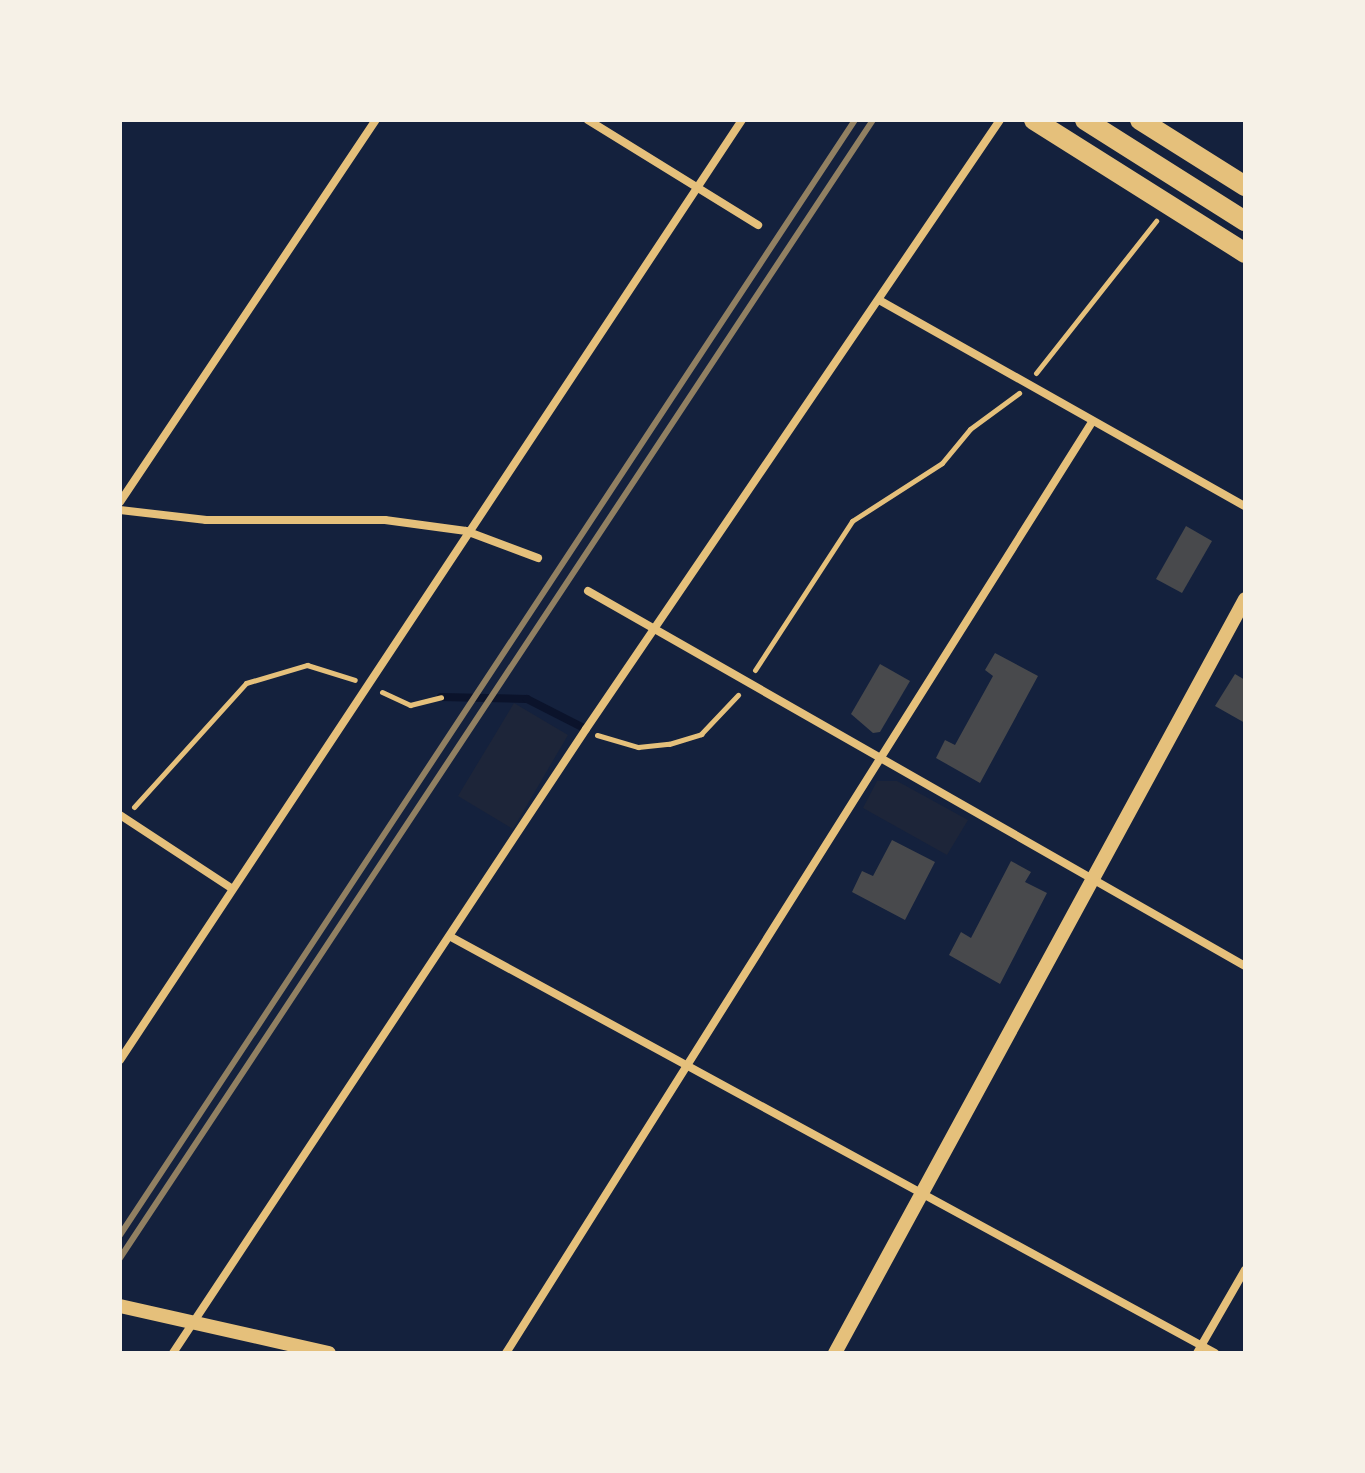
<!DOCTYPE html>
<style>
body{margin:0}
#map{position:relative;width:1365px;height:1473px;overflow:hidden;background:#14213d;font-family:Ubuntu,sans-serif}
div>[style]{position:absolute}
.green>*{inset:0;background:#1d2539}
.stream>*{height:8px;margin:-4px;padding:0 4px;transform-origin:4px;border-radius:4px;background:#0b132b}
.building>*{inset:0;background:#48494c}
.path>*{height:5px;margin:-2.5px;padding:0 2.5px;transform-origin:2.5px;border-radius:2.5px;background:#e5c07b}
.minor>*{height:8px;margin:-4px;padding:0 4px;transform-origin:4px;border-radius:4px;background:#e5c07b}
.tertiary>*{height:14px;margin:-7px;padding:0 7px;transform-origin:7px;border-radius:7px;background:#e5c07b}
.primary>*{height:20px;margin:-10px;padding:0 10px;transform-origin:10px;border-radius:10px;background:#e5c07b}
.rail>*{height:6px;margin:-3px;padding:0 3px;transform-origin:3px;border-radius:3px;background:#918062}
span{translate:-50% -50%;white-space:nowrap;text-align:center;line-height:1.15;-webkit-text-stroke:8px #f6f1e7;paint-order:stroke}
.frame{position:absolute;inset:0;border:122px solid #f6f1e7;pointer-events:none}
</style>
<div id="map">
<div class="green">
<div style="clip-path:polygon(514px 703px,568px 735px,513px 829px,458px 796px)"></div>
<div style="clip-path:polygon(877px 781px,897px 781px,968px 820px,947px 855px,863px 808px)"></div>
</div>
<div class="stream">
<div style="left:441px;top:697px;width:86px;rotate:1.3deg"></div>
<div style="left:527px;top:699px;width:66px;rotate:27deg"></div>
</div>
<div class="building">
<div style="clip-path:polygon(1186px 526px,1212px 541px,1182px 593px,1156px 579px)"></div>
<div style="clip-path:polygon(995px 653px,1038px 676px,980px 783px,936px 758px,945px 740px,955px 745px,993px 676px,985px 670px)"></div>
<div style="clip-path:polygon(880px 664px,910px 681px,880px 732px,873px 733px,851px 714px)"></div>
<div style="clip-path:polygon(1235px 674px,1245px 680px,1245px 723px,1215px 706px)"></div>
<div style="clip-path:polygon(892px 840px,935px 862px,905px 920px,852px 892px,862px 871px,873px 876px)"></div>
<div style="clip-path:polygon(1011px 861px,1031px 872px,1025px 882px,1047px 893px,1000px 984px,949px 955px,961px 932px,971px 938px)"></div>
</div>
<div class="path">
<div style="left:1036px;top:373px;width:194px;rotate:-51.7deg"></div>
<div style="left:755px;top:670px;width:178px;rotate:-56.9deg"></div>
<div style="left:852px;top:521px;width:107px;rotate:-32.8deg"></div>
<div style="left:942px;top:463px;width:44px;rotate:-50.5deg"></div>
<div style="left:970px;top:429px;width:61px;rotate:-36.3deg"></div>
<div style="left:382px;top:692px;width:31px;rotate:25deg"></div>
<div style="left:410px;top:705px;width:32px;rotate:-14deg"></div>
<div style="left:597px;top:735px;width:43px;rotate:16.3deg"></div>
<div style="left:638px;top:747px;width:31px;rotate:-6deg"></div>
<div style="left:669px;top:744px;width:34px;rotate:-17deg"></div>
<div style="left:701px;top:734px;width:54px;rotate:-46.5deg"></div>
<div style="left:134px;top:807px;width:167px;rotate:-47.9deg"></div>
<div style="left:246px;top:683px;width:64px;rotate:-16.4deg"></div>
<div style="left:307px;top:665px;width:50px;rotate:17.4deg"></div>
</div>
<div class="minor">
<div style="left:588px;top:120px;width:200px;rotate:31.7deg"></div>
<div style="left:879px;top:300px;width:420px;rotate:29.4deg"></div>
<div style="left:120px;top:502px;width:460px;rotate:-56.2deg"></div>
<div style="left:120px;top:510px;width:87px;rotate:6.6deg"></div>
<div style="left:206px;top:520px;width:179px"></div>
<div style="left:385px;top:520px;width:82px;rotate:7.7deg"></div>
<div style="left:466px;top:531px;width:77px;rotate:20.6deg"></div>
<div style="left:588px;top:591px;width:756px;rotate:29.72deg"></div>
<div style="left:120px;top:815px;width:133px;rotate:33.3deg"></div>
<div style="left:451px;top:937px;width:870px;rotate:28.57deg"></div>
<div style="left:120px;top:1060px;width:1127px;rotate:-56.51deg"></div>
<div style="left:173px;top:1353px;width:748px;rotate:-56.5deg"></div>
<div style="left:586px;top:729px;width:736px;rotate:-55.79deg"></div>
<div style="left:506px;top:1353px;width:1100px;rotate:-57.81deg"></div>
<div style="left:1197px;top:1353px;width:96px;rotate:-60deg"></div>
</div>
<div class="tertiary">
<div style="left:120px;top:1306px;width:214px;rotate:12.7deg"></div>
<div style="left:835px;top:1353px;width:858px;rotate:-61.46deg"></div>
</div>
<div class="primary">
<div style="left:1034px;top:120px;width:249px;rotate:32.2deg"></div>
<div style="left:1085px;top:120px;width:189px;rotate:32.3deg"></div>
<div style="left:1140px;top:120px;width:124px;rotate:32.2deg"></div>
</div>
<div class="rail">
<div style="left:120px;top:1235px;width:1335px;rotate:-56.61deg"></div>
<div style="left:120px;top:1258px;width:1365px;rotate:-56.51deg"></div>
</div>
<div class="frame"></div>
</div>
